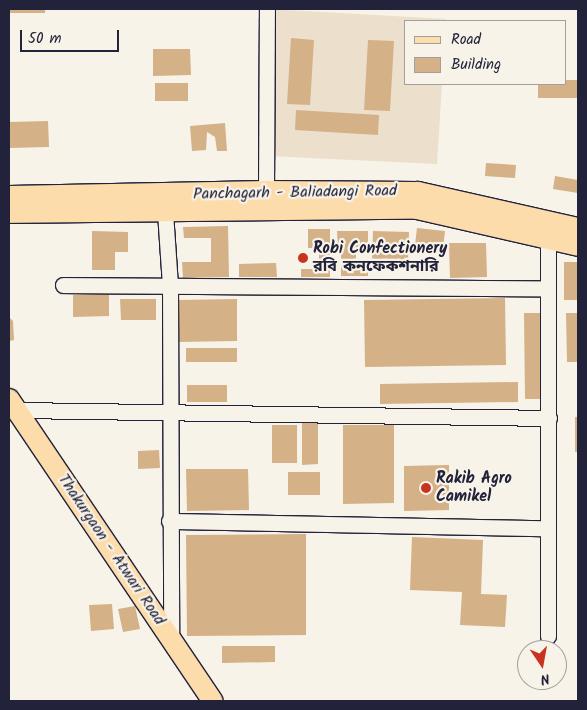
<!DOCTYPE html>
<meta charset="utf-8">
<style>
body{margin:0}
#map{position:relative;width:587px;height:710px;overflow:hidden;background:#f7f3e8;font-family:Kalam,"Noto Sans Bengali",sans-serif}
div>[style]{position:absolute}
.built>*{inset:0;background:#ecdfcb}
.building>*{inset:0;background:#d4b187}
.roads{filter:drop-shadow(1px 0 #22223b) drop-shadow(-1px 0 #22223b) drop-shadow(0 1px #22223b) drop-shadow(0 -1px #22223b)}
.minor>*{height:15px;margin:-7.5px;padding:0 7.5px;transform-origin:7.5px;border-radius:7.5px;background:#f7f3e8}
.major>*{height:20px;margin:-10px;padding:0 10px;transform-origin:10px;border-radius:10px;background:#fddcac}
.dots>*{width:14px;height:14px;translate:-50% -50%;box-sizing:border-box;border:2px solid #f7f3e8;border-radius:50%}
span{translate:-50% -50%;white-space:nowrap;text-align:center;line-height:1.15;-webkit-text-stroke:4.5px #f7f3e8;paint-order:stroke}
.street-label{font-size:16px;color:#22223b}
.poi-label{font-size:16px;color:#22223b;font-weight:700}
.left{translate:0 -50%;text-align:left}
.frame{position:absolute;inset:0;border:10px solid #22223b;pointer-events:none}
.legend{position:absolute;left:404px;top:20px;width:162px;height:65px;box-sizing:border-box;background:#f7f3e8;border:1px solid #a29fa3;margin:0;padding:6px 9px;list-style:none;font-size:15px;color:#22223b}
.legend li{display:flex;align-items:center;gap:10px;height:25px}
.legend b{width:25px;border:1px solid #a29fa3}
.north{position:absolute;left:517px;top:640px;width:50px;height:50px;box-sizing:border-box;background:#f7f3e8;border:1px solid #a29fa3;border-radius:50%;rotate:168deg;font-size:14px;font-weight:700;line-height:20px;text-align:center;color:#22223b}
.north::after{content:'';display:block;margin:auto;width:18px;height:22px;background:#c8321e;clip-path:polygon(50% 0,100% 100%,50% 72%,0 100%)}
.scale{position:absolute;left:20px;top:30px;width:99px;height:22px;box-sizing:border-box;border:2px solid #22223b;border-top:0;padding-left:6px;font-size:15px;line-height:18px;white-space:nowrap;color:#22223b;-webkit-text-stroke:4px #f7f3e8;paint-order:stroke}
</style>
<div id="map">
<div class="built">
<div style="clip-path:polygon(269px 9px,446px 19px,446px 21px,406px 21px,406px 84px,442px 84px,437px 164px,269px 156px)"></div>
</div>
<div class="building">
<div style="clip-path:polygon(9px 9px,45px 9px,45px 13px,9px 13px)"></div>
<div style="clip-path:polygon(291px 38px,314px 40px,310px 105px,287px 104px)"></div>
<div style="clip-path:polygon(368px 40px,394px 41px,390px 111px,364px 110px)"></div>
<div style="clip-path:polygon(153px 49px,190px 49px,191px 75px,153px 76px)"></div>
<div style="clip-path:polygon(566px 80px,578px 80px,578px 98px,538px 98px,538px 84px,566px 84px)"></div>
<div style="clip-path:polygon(155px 83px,188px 83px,188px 101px,155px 101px)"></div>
<div style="clip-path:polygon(296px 110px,379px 115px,378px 135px,295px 130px)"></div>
<div style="clip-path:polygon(48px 121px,49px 147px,9px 148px,9px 122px)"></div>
<div style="clip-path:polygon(225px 123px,227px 151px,217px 151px,215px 137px,207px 132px,206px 150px,192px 151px,190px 126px)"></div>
<div style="clip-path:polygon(486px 163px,516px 165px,515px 178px,485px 176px)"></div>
<div style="clip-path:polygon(555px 176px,578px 180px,578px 193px,553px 189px)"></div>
<div style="clip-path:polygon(228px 226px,229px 277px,183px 278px,182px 262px,211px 262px,211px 238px,184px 238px,183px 227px)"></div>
<div style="clip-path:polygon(417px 228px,445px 231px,443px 248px,415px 245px)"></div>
<div style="clip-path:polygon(308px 229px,330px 229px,330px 277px,301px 277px,301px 269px,319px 269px,319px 248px,308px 248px)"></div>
<div style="clip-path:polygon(92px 231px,128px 232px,128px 252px,115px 252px,115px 270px,92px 270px)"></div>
<div style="clip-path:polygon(337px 231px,368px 231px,368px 247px,356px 247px,356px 268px,368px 268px,368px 276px,341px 276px,341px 247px,338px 247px)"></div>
<div style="clip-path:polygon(373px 231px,409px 232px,408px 261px,372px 260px)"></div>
<div style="clip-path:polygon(449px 243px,486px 243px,487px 277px,450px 278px)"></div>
<div style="clip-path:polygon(564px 262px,578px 262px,578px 300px,564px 300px)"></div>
<div style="clip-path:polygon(276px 263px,277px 277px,239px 277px,239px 264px)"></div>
<div style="clip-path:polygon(109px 294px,109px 316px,73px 317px,73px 295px)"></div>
<div style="clip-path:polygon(505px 298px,506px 365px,365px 367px,364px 300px)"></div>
<div style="clip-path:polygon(120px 299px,156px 299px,156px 320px,121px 320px)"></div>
<div style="clip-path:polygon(237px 299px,237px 341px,177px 342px,177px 300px)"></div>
<div style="clip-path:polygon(524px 313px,540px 313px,541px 399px,525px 399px)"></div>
<div style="clip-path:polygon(566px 313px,578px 313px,578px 362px,567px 362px)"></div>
<div style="clip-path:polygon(9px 317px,13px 321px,14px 340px,9px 341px)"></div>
<div style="clip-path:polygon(186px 348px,237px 348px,237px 362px,186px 362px)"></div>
<div style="clip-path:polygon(518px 382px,518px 402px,380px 404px,380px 384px)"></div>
<div style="clip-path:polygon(187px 385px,227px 385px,227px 402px,187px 402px)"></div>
<div style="clip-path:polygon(575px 417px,578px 417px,578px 452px,575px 452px)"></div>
<div style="clip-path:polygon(302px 422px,318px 422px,318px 464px,302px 465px)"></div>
<div style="clip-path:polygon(272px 425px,297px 425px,297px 463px,272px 463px)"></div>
<div style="clip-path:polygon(343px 425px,394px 425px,394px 503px,343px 504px)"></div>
<div style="clip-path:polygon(159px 450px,160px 468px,138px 469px,138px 451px)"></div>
<div style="clip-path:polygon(449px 465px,449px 510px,404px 511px,404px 466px)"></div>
<div style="clip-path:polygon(186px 469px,248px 469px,249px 510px,187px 511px)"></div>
<div style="clip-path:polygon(288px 472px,320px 472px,320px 495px,288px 495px)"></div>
<div style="clip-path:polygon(306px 534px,306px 635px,187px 636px,186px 535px)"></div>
<div style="clip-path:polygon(412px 537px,483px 540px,481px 594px,507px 595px,505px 627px,460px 625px,462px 592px,410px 590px)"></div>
<div style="clip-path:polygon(112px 604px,114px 629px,91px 631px,89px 605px)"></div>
<div style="clip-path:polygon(135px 606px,140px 629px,123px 632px,118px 609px)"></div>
<div style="clip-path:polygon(222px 646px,275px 646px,275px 662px,222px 663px)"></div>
</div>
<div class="roads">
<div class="minor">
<div style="left:266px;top:191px;width:182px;rotate:-89.7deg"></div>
<div style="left:165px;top:212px;width:73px;rotate:86.1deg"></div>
<div style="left:170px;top:285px;width:355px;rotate:89.8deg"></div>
<div style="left:548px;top:239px;width:397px;rotate:90deg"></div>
<div style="left:63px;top:285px;width:485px;rotate:0.4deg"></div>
<div style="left:17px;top:410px;width:532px;rotate:0.86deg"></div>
<div style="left:169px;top:521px;width:379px;rotate:1.1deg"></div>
</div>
<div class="major">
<div style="left:9px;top:196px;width:257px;rotate:-1.1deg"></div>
<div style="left:266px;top:191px;width:152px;rotate:0.4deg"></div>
<div style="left:418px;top:192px;width:164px;rotate:12.7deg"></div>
<div style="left:9px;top:213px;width:408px;rotate:-0.6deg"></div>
<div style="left:417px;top:209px;width:165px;rotate:12.9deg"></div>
<div style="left:9px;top:399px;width:364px;rotate:56deg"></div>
</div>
</div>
<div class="dots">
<div style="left:303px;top:258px;background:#c8321e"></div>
<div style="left:426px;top:488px;background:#c8321e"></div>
</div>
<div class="street-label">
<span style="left:295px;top:193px;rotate:-1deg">Panchagarh - Baliadangi Road</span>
<span style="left:111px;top:550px;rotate:56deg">Thakurgaon - Atwari Road</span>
</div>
<div class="poi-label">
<span class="left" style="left:313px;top:258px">Robi Confectionery<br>রবি কনফেকশনারি</span>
<span class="left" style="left:436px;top:488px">Rakib Agro<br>Camikel</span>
</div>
<div class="frame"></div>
<ul class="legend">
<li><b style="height:6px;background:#fddcac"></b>Road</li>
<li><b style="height:14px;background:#d4b187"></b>Building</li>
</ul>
<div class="north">N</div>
<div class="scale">50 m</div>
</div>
